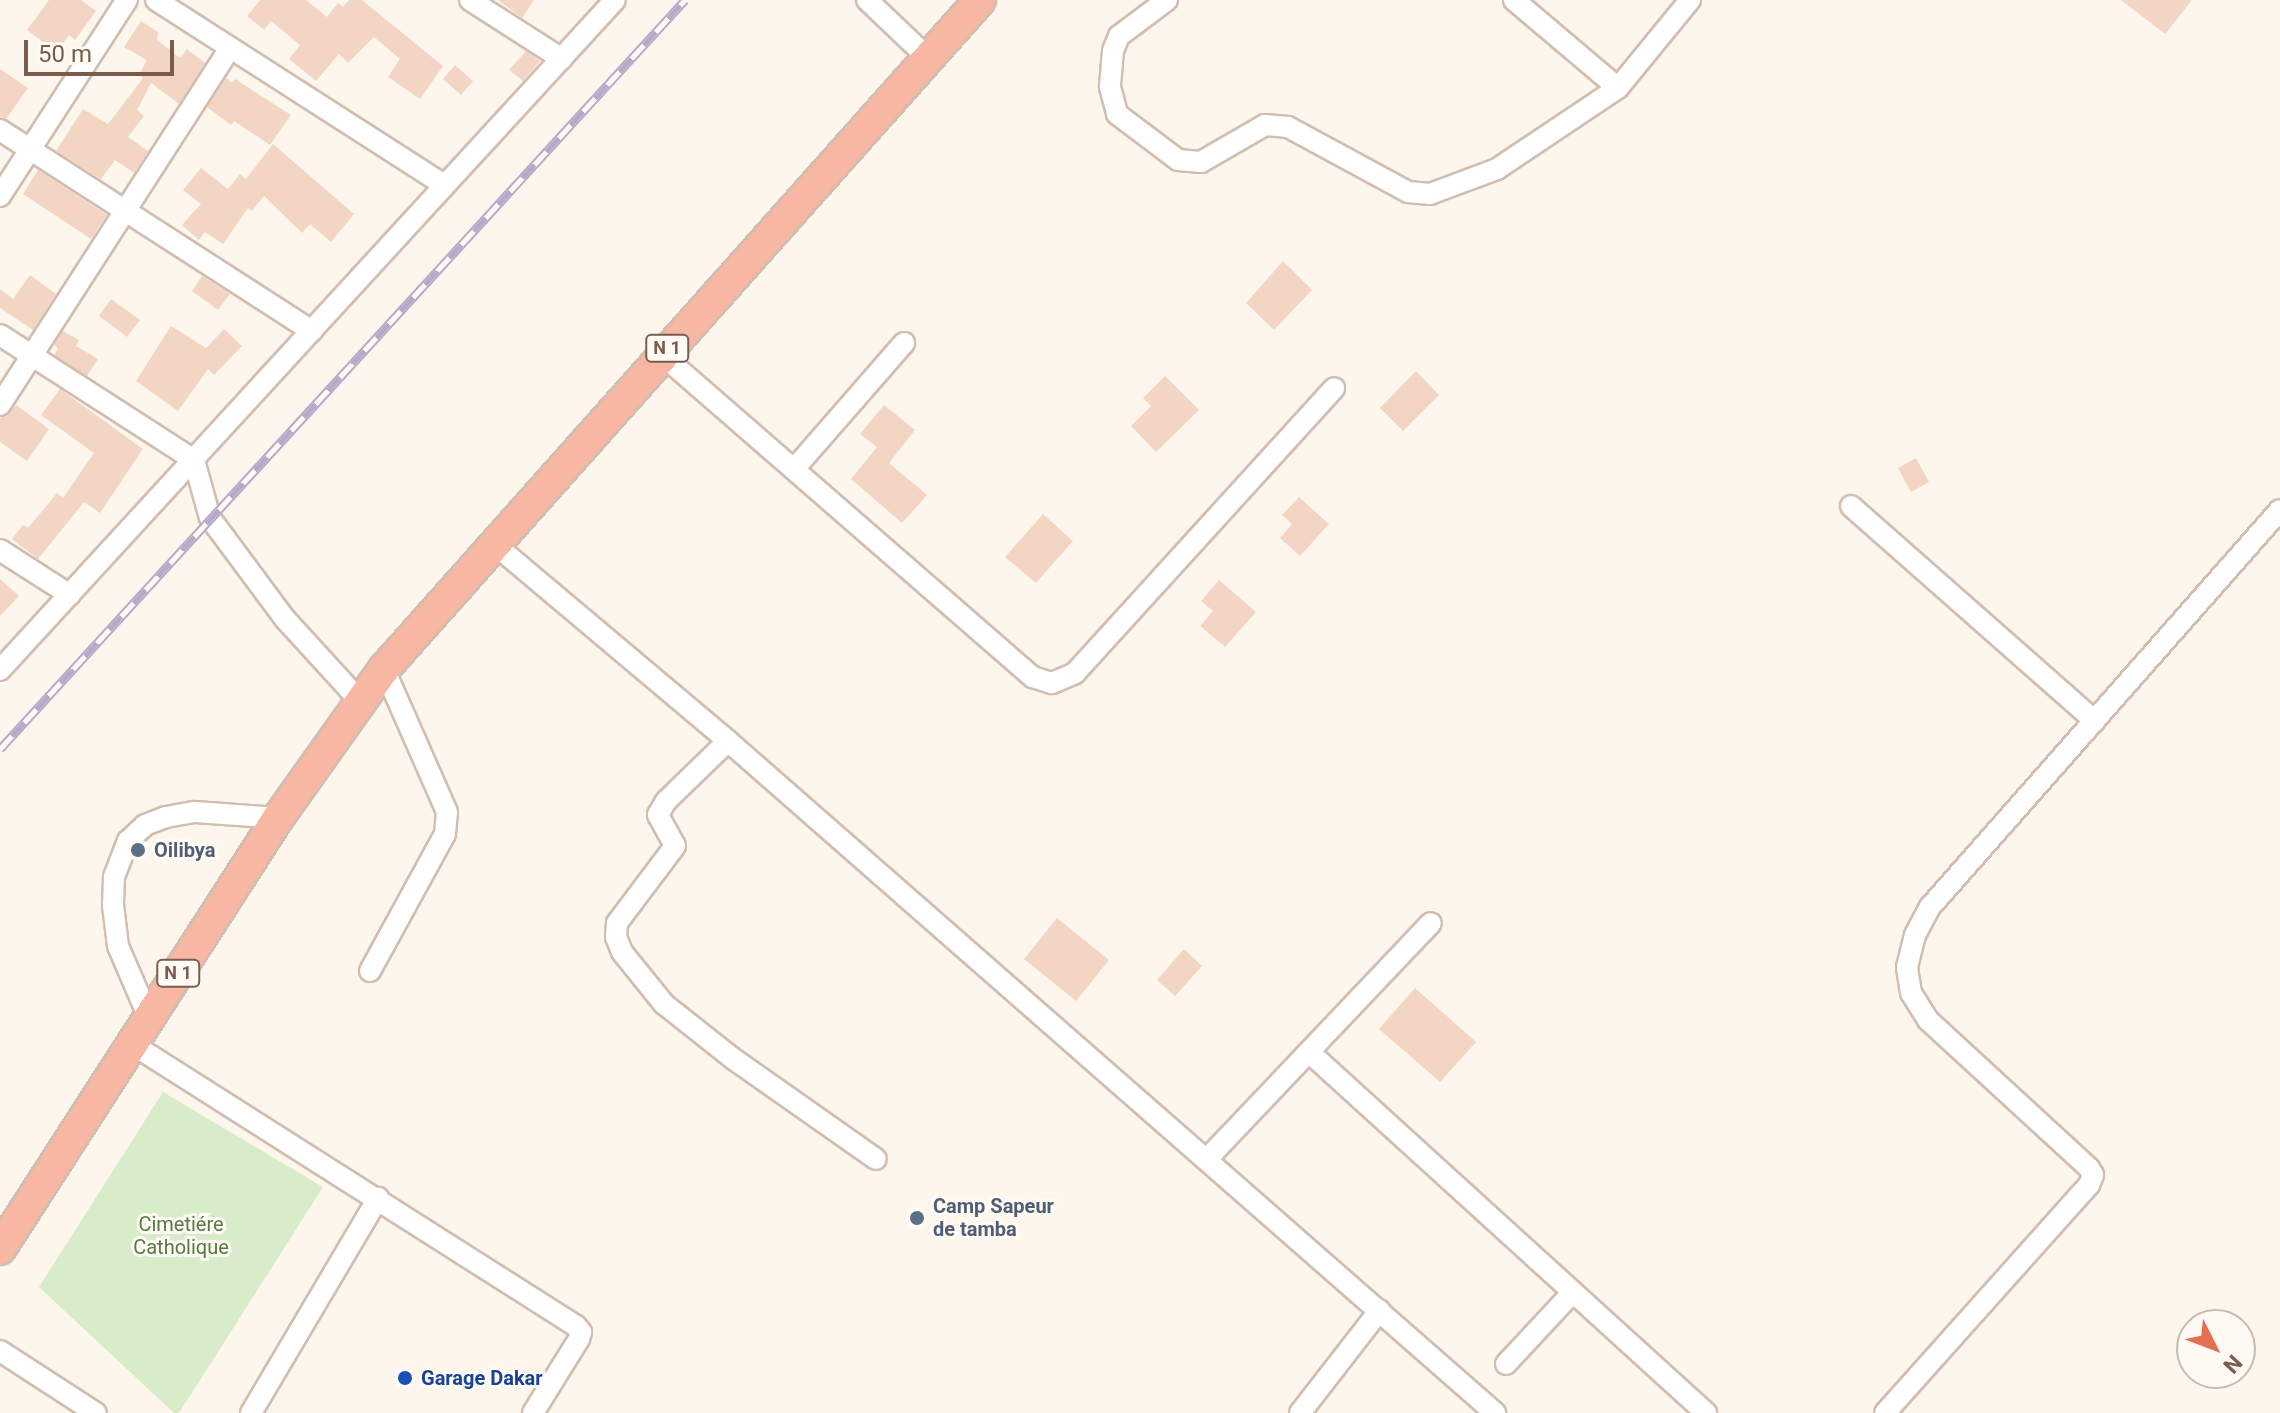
<!DOCTYPE html>
<meta charset="utf-8">
<style>
body{margin:0}
#map{position:relative;width:2280px;height:1413px;overflow:hidden;background:#fdf6ec;font-family:Roboto,sans-serif}
div>[style]{position:absolute}
.green>*{inset:0;background:#d8ecc9}
.building>*{inset:0;background:#f3d5c3}
.roads{filter:drop-shadow(2px 0 #d1beb0) drop-shadow(-2px 0 #d1beb0) drop-shadow(0 2px #d1beb0) drop-shadow(0 -2px #d1beb0)}
.minor>*{height:20px;margin:-10px;padding:0 10px;transform-origin:10px;border-radius:10px;background:#fff}
.highway>*{height:30px;margin:-15px;padding:0 15px;transform-origin:15px;border-radius:15px;background:#f7b7a3}
.rail>*{height:9px;margin-top:-4.5px;transform-origin:0;background:repeating-linear-gradient(90deg,#fffaf3 0 18px,#b9a8c9 0 36px);box-sizing:border-box;border-block:2px solid #b9a8c9}
.dots>*{width:22px;height:22px;translate:-50% -50%;box-sizing:border-box;border:4px solid #fffaf3;border-radius:50%}
span{translate:-50% -50%;white-space:nowrap;text-align:center;line-height:1.15;-webkit-text-stroke:6px #fffaf3;paint-order:stroke}
.shield-label span{padding:2px 6px;background:#fffaf3;border:2px solid;border-radius:6px;-webkit-text-stroke-width:0}
.shield-label{font-size:18px;color:#7a5c4d;font-weight:700}
.service-label{font-size:20px;color:#4e5e75;font-weight:700}
.left{translate:0 -50%;text-align:left}
.park-label{font-size:20px;color:#537a41}
.transit-label{font-size:20px;color:#164399;font-weight:700}
.north{position:absolute;left:2176px;top:1309px;width:80px;height:80px;box-sizing:border-box;background:#fffaf3;border:2px solid #cabbb1;border-radius:50%;rotate:132deg;font-size:22px;font-weight:700;line-height:32px;text-align:center;color:#7a5c4d}
.north::after{content:'';display:block;margin:auto;width:28px;height:36px;background:#e76f51;clip-path:polygon(50% 0,100% 100%,50% 72%,0 100%)}
.scale{position:absolute;left:24px;top:40px;width:150px;height:36px;box-sizing:border-box;border:4px solid #7a5c4d;border-top:0;padding-left:10px;font-size:24px;line-height:28px;white-space:nowrap;color:#7a5c4d;-webkit-text-stroke:6px #fffaf3;paint-order:stroke}
</style>
<div id="map">
<div class="green">
<div style="clip-path:polygon(163px 1092px,323px 1187px,179px 1413px,174px 1413px,39px 1287px)"></div>
</div>
<div class="building">
<div style="clip-path:polygon(49px 0,81px 0,96px 11px,75px 40px,69px 35px,56px 52px,27px 30px)"></div>
<div style="clip-path:polygon(260px 0,306px 0,327px 17px,338px 3px,343px 7px,349px 0,362px 0,443px 66px,420px 99px,388px 77px,400px 59px,374px 37px,348px 63px,339px 54px,316px 81px,289px 59px,300px 45px,271px 21px,264px 30px,247px 16px)"></div>
<div style="clip-path:polygon(498px 0,534px 0,522px 18px)"></div>
<div style="clip-path:polygon(2121px 0,2192px 0,2165px 34px)"></div>
<div style="clip-path:polygon(141px 21px,158px 32px,157px 40px,180px 58px,187px 49px,205px 63px,179px 104px,151px 83px,137px 110px,144px 116px,128px 137px,148px 151px,134px 173px,115px 160px,101px 179px,56px 151px,83px 109px,108px 124px,143px 78px,139px 75px,147px 60px,124px 47px)"></div>
<div style="clip-path:polygon(526px 51px,540px 61px,523px 81px,509px 70px)"></div>
<div style="clip-path:polygon(455px 65px,473px 81px,461px 95px,443px 79px)"></div>
<div style="clip-path:polygon(0 69px,28px 88px,6px 119px,0 117px)"></div>
<div style="clip-path:polygon(226px 78px,232px 83px,235px 79px,291px 115px,270px 145px,234px 121px,231px 125px,207px 107px)"></div>
<div style="clip-path:polygon(273px 144px,354px 214px,331px 242px,310px 224px,302px 233px,264px 196px,252px 211px,248px 208px,223px 244px,205px 232px,199px 240px,182px 225px,201px 204px,183px 190px,201px 168px,228px 189px,240px 174px,246px 179px)"></div>
<div style="clip-path:polygon(38px 170px,107px 215px,91px 239px,23px 194px)"></div>
<div style="clip-path:polygon(1283px 261px,1312px 290px,1274px 330px,1246px 303px)"></div>
<div style="clip-path:polygon(30px 275px,56px 294px,33px 330px,0 308px,0 289px,13px 299px)"></div>
<div style="clip-path:polygon(202px 276px,230px 294px,218px 310px,192px 291px)"></div>
<div style="clip-path:polygon(111px 299px,140px 320px,127px 337px,99px 316px)"></div>
<div style="clip-path:polygon(171px 326px,206px 348px,224px 329px,242px 346px,214px 375px,208px 369px,178px 411px,136px 381px)"></div>
<div style="clip-path:polygon(63px 331px,79px 340px,76px 346px,98px 359px,87px 376px,54px 355px,58px 348px,54px 345px)"></div>
<div style="clip-path:polygon(1416px 371px,1439px 395px,1403px 431px,1380px 408px)"></div>
<div style="clip-path:polygon(1165px 376px,1199px 410px,1156px 452px,1131px 426px,1151px 406px,1143px 398px)"></div>
<div style="clip-path:polygon(60px 389px,143px 449px,100px 513px,84px 502px,38px 559px,12px 539px,23px 525px,28px 528px,57px 493px,63px 498px,94px 453px,41px 415px)"></div>
<div style="clip-path:polygon(16px 405px,49px 429px,27px 461px,0 442px,0 418px,7px 416px)"></div>
<div style="clip-path:polygon(884px 405px,915px 430px,889px 463px,927px 495px,902px 523px,851px 479px,877px 447px,860px 434px)"></div>
<div style="clip-path:polygon(1916px 458px,1929px 482px,1911px 492px,1898px 468px)"></div>
<div style="clip-path:polygon(1299px 497px,1329px 524px,1300px 556px,1280px 538px,1292px 524px,1282px 515px)"></div>
<div style="clip-path:polygon(1043px 514px,1073px 541px,1036px 583px,1005px 557px)"></div>
<div style="clip-path:polygon(0 579px,19px 596px,0 616px)"></div>
<div style="clip-path:polygon(1219px 580px,1256px 612px,1225px 647px,1200px 626px,1213px 611px,1201px 601px)"></div>
<div style="clip-path:polygon(1057px 918px,1109px 960px,1076px 1001px,1024px 959px)"></div>
<div style="clip-path:polygon(1184px 949px,1202px 966px,1175px 996px,1157px 980px)"></div>
<div style="clip-path:polygon(1415px 988px,1476px 1042px,1440px 1082px,1379px 1029px)"></div>
</div>
<div class="roads">
<div class="minor">
<div style="left:156px;top:0;width:342px;rotate:32.7deg"></div>
<div style="left:470px;top:0;width:109px;rotate:32.7deg"></div>
<div style="left:867px;top:0;width:84px;rotate:43.6deg"></div>
<div style="left:1167px;top:0;width:60px;rotate:143.1deg"></div>
<div style="left:1119px;top:36px;width:16px;rotate:112deg"></div>
<div style="left:1113px;top:51px;width:36px;rotate:95deg"></div>
<div style="left:1110px;top:87px;width:28px;rotate:75deg"></div>
<div style="left:1117px;top:114px;width:76px;rotate:37deg"></div>
<div style="left:1178px;top:160px;width:23px;rotate:5deg"></div>
<div style="left:1201px;top:162px;width:74px;rotate:-30deg"></div>
<div style="left:1265px;top:125px;width:23px;rotate:5deg"></div>
<div style="left:1288px;top:127px;width:136px;rotate:28.4deg"></div>
<div style="left:1408px;top:192px;width:22px;rotate:5deg"></div>
<div style="left:1430px;top:194px;width:72px;rotate:-20.5deg"></div>
<div style="left:1497px;top:169px;width:146px;rotate:-33.8deg"></div>
<div style="left:1618px;top:88px;width:114px;rotate:-50.7deg"></div>
<div style="left:1514px;top:0;width:136px;rotate:40.2deg"></div>
<div style="left:0;top:130px;width:371px;rotate:32.8deg"></div>
<div style="left:0;top:196px;width:234px;rotate:-57.1deg"></div>
<div style="left:0;top:335px;width:231px;rotate:32.8deg"></div>
<div style="left:194px;top:460px;width:60px;rotate:74.6deg"></div>
<div style="left:210px;top:518px;width:126px;rotate:53.4deg"></div>
<div style="left:285px;top:619px;width:111px;rotate:47.6deg"></div>
<div style="left:661px;top:354px;width:493px;rotate:41deg"></div>
<div style="left:1033px;top:677px;width:20px;rotate:18deg"></div>
<div style="left:1052px;top:683px;width:25px;rotate:-23deg"></div>
<div style="left:1075px;top:673px;width:385px;rotate:-47.7deg"></div>
<div style="left:0;top:405px;width:425px;rotate:-57.2deg"></div>
<div style="left:795px;top:468px;width:166px;rotate:-48.9deg"></div>
<div style="left:1851px;top:506px;width:325px;rotate:41.4deg"></div>
<div style="left:493px;top:543px;width:307px;rotate:40.1deg"></div>
<div style="left:728px;top:741px;width:1020px;rotate:41.22deg"></div>
<div style="left:0;top:550px;width:83px;rotate:32.7deg"></div>
<div style="left:0;top:670px;width:909px;rotate:-47.45deg"></div>
<div style="left:728px;top:741px;width:86px;rotate:135.9deg"></div>
<div style="left:666px;top:801px;width:16px;rotate:120deg"></div>
<div style="left:658px;top:815px;width:35px;rotate:61deg"></div>
<div style="left:675px;top:846px;width:96px;rotate:127deg"></div>
<div style="left:617px;top:923px;width:14px;rotate:94deg"></div>
<div style="left:616px;top:937px;width:16px;rotate:68deg"></div>
<div style="left:622px;top:952px;width:67px;rotate:51.1deg"></div>
<div style="left:664px;top:1004px;width:90px;rotate:38.3deg"></div>
<div style="left:735px;top:1060px;width:172px;rotate:35.1deg"></div>
<div style="left:370px;top:971px;width:156px;rotate:-61.3deg"></div>
<div style="left:445px;top:834px;width:22px;rotate:-85deg"></div>
<div style="left:447px;top:812px;width:156px;rotate:-113.8deg"></div>
<div style="left:149px;top:1018px;width:78px;rotate:-113.3deg"></div>
<div style="left:118px;top:946px;width:41px;rotate:-97deg"></div>
<div style="left:113px;top:905px;width:28px;rotate:-88deg"></div>
<div style="left:114px;top:877px;width:39px;rotate:-69deg"></div>
<div style="left:128px;top:841px;width:23px;rotate:-43deg"></div>
<div style="left:145px;top:825px;width:22px;rotate:-21deg"></div>
<div style="left:166px;top:817px;width:29px;rotate:-10deg"></div>
<div style="left:195px;top:812px;width:83px;rotate:4.1deg"></div>
<div style="left:132px;top:1044px;width:526px;rotate:32.42deg"></div>
<div style="left:576px;top:1326px;width:8px;rotate:50deg"></div>
<div style="left:581px;top:1332px;width:7px;rotate:106deg"></div>
<div style="left:579px;top:1339px;width:87px;rotate:121.9deg"></div>
<div style="left:1309px;top:1052px;width:537px;rotate:42.28deg"></div>
<div style="left:1207px;top:1159px;width:325px;rotate:-46.5deg"></div>
<div style="left:0;top:1351px;width:114px;rotate:32.9deg"></div>
<div style="left:1506px;top:1364px;width:98px;rotate:-47.1deg"></div>
<div style="left:251px;top:1413px;width:250px;rotate:-59.4deg"></div>
<div style="left:1300px;top:1413px;width:130px;rotate:-52.2deg"></div>
<div style="left:1885px;top:1413px;width:306px;rotate:-48.2deg"></div>
<div style="left:2089px;top:1185px;width:11px;rotate:-68deg"></div>
<div style="left:2093px;top:1175px;width:8px;rotate:-120deg"></div>
<div style="left:2089px;top:1168px;width:219px;rotate:-137.4deg"></div>
<div style="left:1928px;top:1020px;width:32px;rotate:-122deg"></div>
<div style="left:1911px;top:993px;width:26px;rotate:-99deg"></div>
<div style="left:1907px;top:967px;width:33px;rotate:-76deg"></div>
<div style="left:1915px;top:935px;width:32px;rotate:-62deg"></div>
<div style="left:1930px;top:907px;width:529px;rotate:-48.6deg"></div>
</div>
<div class="highway">
<div style="left:0;top:1249px;width:513px;rotate:-57.18deg"></div>
<div style="left:278px;top:818px;width:183px;rotate:-54.6deg"></div>
<div style="left:384px;top:669px;width:896px;rotate:-48.3deg"></div>
</div>
</div>
<div class="rail">
<div style="left:0;top:749px;width:1015px;rotate:-47.56deg"></div>
</div>
<div class="dots">
<div style="left:138px;top:850px;background:#5c6f8a"></div>
<div style="left:917px;top:1218px;background:#5c6f8a"></div>
<div style="left:405px;top:1378px;background:#1a4fb4"></div>
</div>
<div class="shield-label">
<span style="left:667px;top:348px">N 1</span>
<span style="left:178px;top:973px">N 1</span>
</div>
<div class="service-label">
<span class="left" style="left:154px;top:850px">Oilibya</span>
<span class="left" style="left:933px;top:1218px">Camp Sapeur<br>de tamba</span>
</div>
<div class="park-label">
<span style="left:181px;top:1236px">Cimetiére<br>Catholique</span>
</div>
<div class="transit-label">
<span class="left" style="left:421px;top:1378px">Garage Dakar</span>
</div>
<div class="north">N</div>
<div class="scale">50 m</div>
</div>
